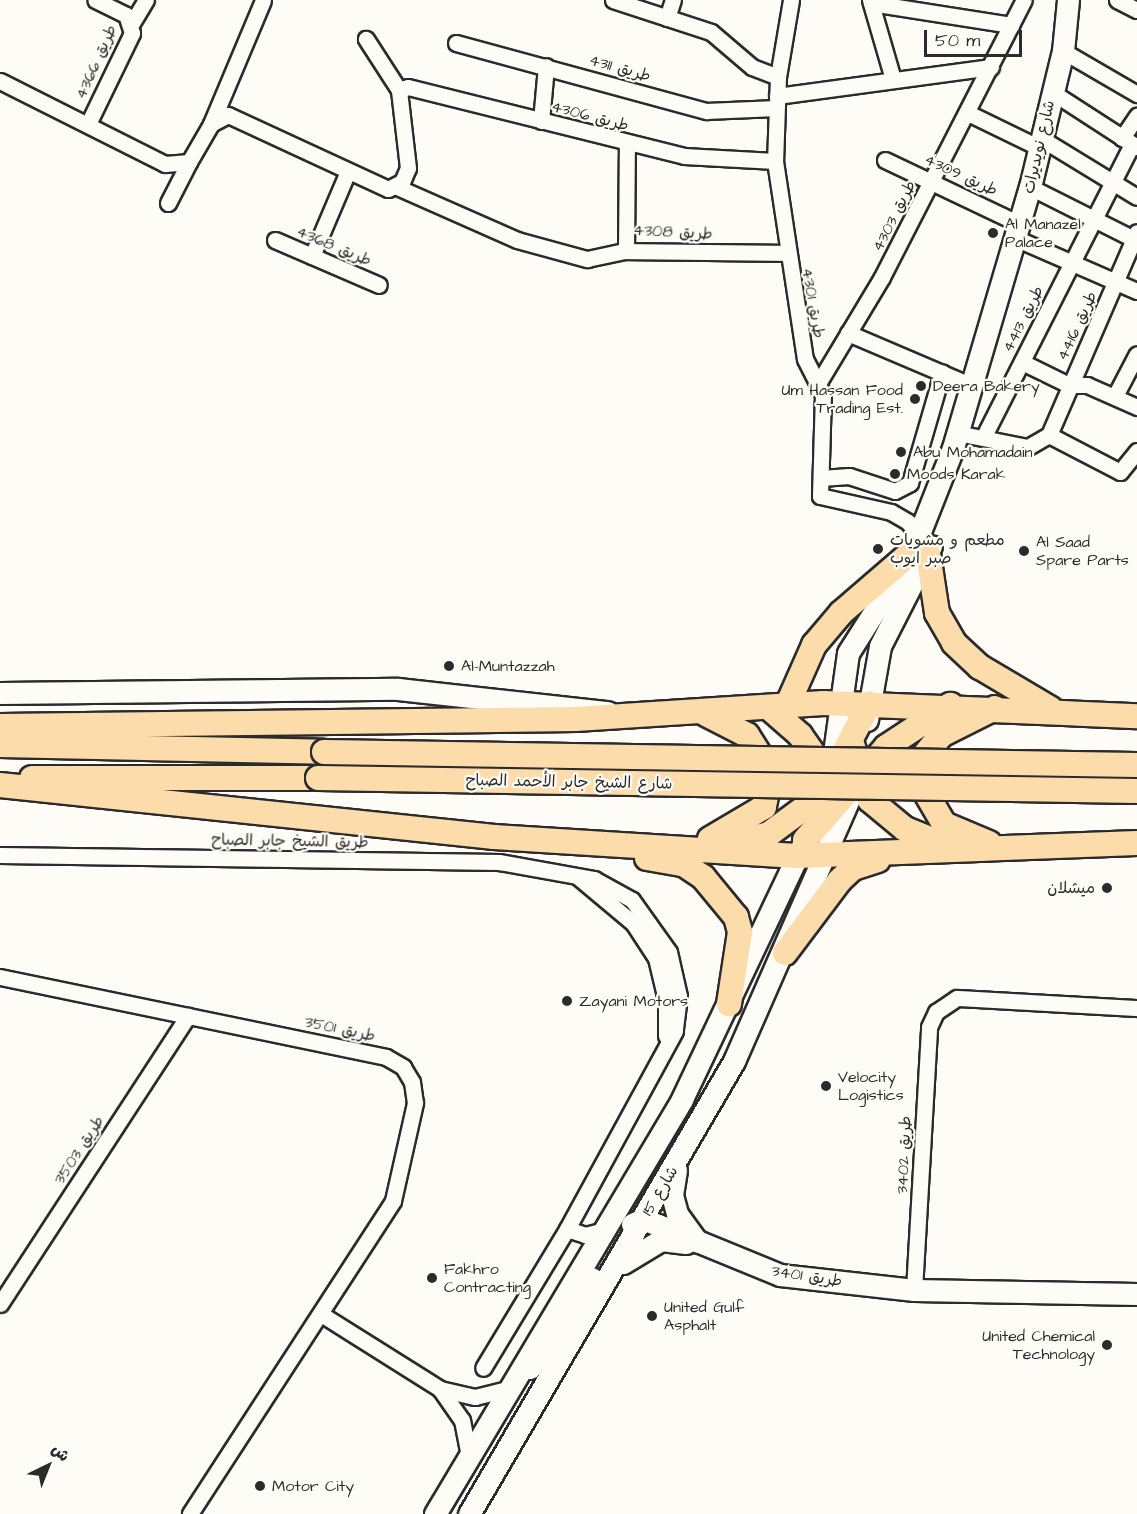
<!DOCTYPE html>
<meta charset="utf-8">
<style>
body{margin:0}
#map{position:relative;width:1137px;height:1514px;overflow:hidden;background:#fdfcf7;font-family:"Architects Daughter","Playpen Sans Arabic",sans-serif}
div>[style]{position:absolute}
.roads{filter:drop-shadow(2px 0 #2b2b2b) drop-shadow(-2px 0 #2b2b2b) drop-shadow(0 2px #2b2b2b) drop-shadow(0 -2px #2b2b2b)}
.street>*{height:15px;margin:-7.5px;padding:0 7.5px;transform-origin:7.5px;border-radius:7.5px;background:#fdfcf7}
.secondary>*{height:21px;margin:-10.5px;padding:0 10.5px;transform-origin:10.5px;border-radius:10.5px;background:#fdfcf7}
.primary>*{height:24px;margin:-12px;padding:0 12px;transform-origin:12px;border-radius:12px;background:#fddcac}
.bridges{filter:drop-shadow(2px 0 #2b2b2b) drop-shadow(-2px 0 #2b2b2b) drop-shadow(0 2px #2b2b2b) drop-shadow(0 -2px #2b2b2b)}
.primary-bridge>*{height:24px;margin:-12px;padding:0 12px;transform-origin:12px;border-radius:12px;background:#fddcac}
.dots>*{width:16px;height:16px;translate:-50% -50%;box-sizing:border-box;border:3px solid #fdfcf7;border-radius:50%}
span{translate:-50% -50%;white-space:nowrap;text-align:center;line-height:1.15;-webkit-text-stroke:4.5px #fdfcf7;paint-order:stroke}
.street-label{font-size:16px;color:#2b2b2b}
.poi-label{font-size:16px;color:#2b2b2b}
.left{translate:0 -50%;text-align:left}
.right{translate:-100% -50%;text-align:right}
.north{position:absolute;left:18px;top:1436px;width:60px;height:60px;-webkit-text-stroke:4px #fdfcf7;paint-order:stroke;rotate:43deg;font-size:16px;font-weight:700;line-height:24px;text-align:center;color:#2b2b2b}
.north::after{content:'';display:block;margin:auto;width:21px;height:27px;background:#2b2b2b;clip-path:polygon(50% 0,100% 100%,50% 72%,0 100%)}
.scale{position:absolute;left:924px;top:30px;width:98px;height:27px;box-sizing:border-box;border:3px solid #2b2b2b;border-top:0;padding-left:8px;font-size:18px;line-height:21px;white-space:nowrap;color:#2b2b2b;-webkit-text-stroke:4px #fdfcf7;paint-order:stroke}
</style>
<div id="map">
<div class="roads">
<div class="street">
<div style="left:613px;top:0;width:103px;rotate:18.1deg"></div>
<div style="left:711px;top:32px;width:54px;rotate:40.5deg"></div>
<div style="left:752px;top:67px;width:28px;rotate:21deg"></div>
<div style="left:791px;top:0;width:78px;rotate:99.6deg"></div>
<div style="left:778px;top:77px;width:84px;rotate:92deg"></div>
<div style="left:775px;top:161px;width:200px;rotate:81.4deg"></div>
<div style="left:805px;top:359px;width:39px;rotate:63deg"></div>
<div style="left:823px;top:394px;width:102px;rotate:91.7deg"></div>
<div style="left:820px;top:496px;width:73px;rotate:12.7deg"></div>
<div style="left:891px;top:512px;width:20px;rotate:30deg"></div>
<div style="left:908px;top:522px;width:20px;rotate:53deg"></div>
<div style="left:870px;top:0;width:82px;rotate:73.8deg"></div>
<div style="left:1117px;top:0;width:22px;rotate:27deg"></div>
<div style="left:871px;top:3px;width:142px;rotate:8.9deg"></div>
<div style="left:667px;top:18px;width:19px;rotate:-72deg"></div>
<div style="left:132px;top:23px;width:27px;rotate:-59deg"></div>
<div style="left:456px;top:43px;width:260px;rotate:15.2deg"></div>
<div style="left:707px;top:111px;width:68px;rotate:-2.5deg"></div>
<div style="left:1063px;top:51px;width:86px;rotate:30.2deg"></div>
<div style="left:0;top:81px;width:185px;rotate:26.7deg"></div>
<div style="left:165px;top:164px;width:24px;rotate:-5deg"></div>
<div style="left:189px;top:162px;width:44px;rotate:-59.9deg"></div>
<div style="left:211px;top:124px;width:19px;rotate:-28deg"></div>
<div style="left:228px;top:115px;width:176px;rotate:24.8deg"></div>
<div style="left:388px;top:189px;width:16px;rotate:-27deg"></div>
<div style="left:402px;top:182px;width:15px;rotate:-67deg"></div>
<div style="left:408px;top:168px;width:79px;rotate:-96.6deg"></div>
<div style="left:399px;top:90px;width:61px;rotate:-122.9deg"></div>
<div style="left:399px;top:90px;width:9px;rotate:-18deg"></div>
<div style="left:408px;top:87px;width:284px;rotate:14deg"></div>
<div style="left:684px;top:156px;width:91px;rotate:3.1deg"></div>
<div style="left:1052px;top:92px;width:101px;rotate:32.9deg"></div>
<div style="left:777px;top:96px;width:216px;rotate:-7.7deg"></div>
<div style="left:968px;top:113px;width:80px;rotate:25.9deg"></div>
<div style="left:541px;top:121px;width:55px;rotate:-84.8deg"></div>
<div style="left:89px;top:122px;width:99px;rotate:-64.2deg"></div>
<div style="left:132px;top:33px;width:19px;rotate:-108deg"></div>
<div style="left:126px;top:15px;width:34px;rotate:-154deg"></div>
<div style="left:211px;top:124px;width:134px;rotate:-67.2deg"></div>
<div style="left:1122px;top:138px;width:27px;rotate:-56deg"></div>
<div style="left:1042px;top:139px;width:111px;rotate:31.4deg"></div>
<div style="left:885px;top:160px;width:149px;rotate:25.4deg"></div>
<div style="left:397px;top:187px;width:131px;rotate:23.8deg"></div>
<div style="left:517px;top:240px;width:73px;rotate:15.2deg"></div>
<div style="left:587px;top:259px;width:40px;rotate:-12deg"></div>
<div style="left:626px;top:251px;width:160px;rotate:0.7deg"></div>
<div style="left:1030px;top:187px;width:116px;rotate:26.6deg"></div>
<div style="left:168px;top:203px;width:46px;rotate:-62.9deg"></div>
<div style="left:1015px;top:238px;width:133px;rotate:23.5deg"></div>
<div style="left:275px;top:240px;width:113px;rotate:23.4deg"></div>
<div style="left:626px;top:251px;width:107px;rotate:-89.5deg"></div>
<div style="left:312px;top:256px;width:92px;rotate:-67deg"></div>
<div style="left:848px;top:333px;width:135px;rotate:23.1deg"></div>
<div style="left:1022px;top:362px;width:52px;rotate:26.1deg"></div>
<div style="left:1069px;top:385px;width:18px"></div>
<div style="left:1087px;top:385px;width:55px;rotate:23.7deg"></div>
<div style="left:819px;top:382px;width:122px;rotate:-59deg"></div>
<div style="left:882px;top:277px;width:311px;rotate:-62.9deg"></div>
<div style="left:1115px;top:396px;width:47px;rotate:-62.4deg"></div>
<div style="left:957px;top:433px;width:72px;rotate:11.2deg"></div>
<div style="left:1028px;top:447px;width:24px;rotate:-30deg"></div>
<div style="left:1049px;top:435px;width:80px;rotate:27.5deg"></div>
<div style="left:1120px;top:472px;width:27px;rotate:-51deg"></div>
<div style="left:1049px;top:435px;width:221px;rotate:-66.6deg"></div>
<div style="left:984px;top:436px;width:327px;rotate:-63.1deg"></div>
<div style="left:821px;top:478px;width:28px;rotate:-4deg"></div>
<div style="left:849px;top:476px;width:48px;rotate:18.1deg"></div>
<div style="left:895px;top:491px;width:17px;rotate:-28deg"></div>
<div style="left:910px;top:483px;width:115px;rotate:-73.8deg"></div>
<div style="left:0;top:855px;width:499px;rotate:0.8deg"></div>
<div style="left:499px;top:862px;width:97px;rotate:10.1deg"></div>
<div style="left:594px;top:879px;width:43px;rotate:28.9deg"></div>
<div style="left:632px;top:900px;width:64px;rotate:54.6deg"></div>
<div style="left:669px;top:952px;width:45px;rotate:77.2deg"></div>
<div style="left:679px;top:996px;width:35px;rotate:97deg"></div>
<div style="left:675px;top:1031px;width:226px;rotate:118.6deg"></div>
<div style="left:567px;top:1229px;width:162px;rotate:121.1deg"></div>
<div style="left:578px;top:877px;width:72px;rotate:39.9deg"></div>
<div style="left:633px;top:923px;width:42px;rotate:56.7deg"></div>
<div style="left:656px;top:958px;width:43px;rotate:76.6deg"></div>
<div style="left:666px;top:1000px;width:36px;rotate:90deg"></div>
<div style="left:0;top:977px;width:394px;rotate:11.7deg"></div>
<div style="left:386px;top:1057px;width:20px;rotate:30deg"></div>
<div style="left:403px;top:1067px;width:17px;rotate:59deg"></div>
<div style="left:412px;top:1082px;width:21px;rotate:82deg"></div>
<div style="left:415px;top:1103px;width:100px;rotate:102.7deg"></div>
<div style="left:393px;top:1201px;width:373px;rotate:123deg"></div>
<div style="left:567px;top:1229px;width:19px;rotate:18deg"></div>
<div style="left:585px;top:1235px;width:16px;rotate:-14deg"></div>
<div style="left:914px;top:1290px;width:263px;rotate:-86.7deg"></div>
<div style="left:929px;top:1027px;width:17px;rotate:-65deg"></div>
<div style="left:936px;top:1012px;width:25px;rotate:-34deg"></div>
<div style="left:957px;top:998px;width:180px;rotate:3.2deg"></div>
<div style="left:0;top:1304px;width:344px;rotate:-56.9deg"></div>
<div style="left:321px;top:1314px;width:141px;rotate:32.2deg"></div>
<div style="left:440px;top:1389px;width:36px;rotate:13deg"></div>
<div style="left:475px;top:1397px;width:32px;rotate:-14deg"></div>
<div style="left:440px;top:1389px;width:38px;rotate:55deg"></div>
<div style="left:462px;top:1420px;width:36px;rotate:79deg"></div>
</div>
<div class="secondary">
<div style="left:0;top:693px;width:398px;rotate:-0.6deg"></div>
<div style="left:398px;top:689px;width:211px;rotate:6.3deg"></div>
<div style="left:867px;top:720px;width:75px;rotate:-80deg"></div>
<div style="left:880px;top:646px;width:112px;rotate:-63deg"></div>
<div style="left:832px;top:767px;width:115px;rotate:-82deg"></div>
<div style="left:848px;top:653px;width:120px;rotate:-57.6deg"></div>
<div style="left:912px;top:552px;width:112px;rotate:-68.5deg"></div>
<div style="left:953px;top:448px;width:272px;rotate:-73.6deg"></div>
<div style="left:1030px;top:187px;width:140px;rotate:-76.4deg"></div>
<div style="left:1063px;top:51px;width:51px;rotate:-84.4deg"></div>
<div style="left:676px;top:1170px;width:25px;rotate:99deg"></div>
<div style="left:672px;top:1195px;width:20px;rotate:75deg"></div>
<div style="left:677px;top:1214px;width:34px;rotate:54deg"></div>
<div style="left:632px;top:1224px;width:12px;rotate:-24deg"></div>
<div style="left:643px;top:1219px;width:16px;rotate:22deg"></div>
<div style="left:658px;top:1225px;width:132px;rotate:22.3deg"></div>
<div style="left:780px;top:1275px;width:135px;rotate:6.4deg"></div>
<div style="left:914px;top:1290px;width:223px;rotate:1deg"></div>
<div style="left:623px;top:1263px;width:44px;rotate:-31.2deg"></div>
<div style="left:661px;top:1240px;width:25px;rotate:7deg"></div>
<div style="left:530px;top:1368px;width:109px;rotate:-55.4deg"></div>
<div style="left:435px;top:1514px;width:483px;rotate:-59.2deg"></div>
<div style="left:682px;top:1099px;width:282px;rotate:-64.6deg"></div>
<div style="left:469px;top:1514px;width:525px;rotate:-59.67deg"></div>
<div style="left:734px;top:1061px;width:304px;rotate:-66.3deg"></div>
</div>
<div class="primary">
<div style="left:928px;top:554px;width:60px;rotate:81.3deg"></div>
<div style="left:937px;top:613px;width:34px;rotate:60deg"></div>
<div style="left:954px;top:643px;width:35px;rotate:43deg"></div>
<div style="left:980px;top:667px;width:82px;rotate:30.6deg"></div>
<div style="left:787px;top:706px;width:67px;rotate:-66.1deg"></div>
<div style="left:814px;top:645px;width:42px;rotate:-49.8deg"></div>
<div style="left:841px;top:613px;width:94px;rotate:-40.7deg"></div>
<div style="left:768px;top:707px;width:43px;rotate:41.2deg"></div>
<div style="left:800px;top:735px;width:49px;rotate:55deg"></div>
<div style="left:706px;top:714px;width:46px;rotate:27.1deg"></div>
<div style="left:747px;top:735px;width:45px;rotate:57.7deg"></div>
<div style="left:771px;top:773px;width:35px;rotate:102deg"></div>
<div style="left:764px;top:807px;width:63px;rotate:149.3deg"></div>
<div style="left:0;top:726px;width:576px;rotate:-0.7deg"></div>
<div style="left:576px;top:719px;width:248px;rotate:-3.7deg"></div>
<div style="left:823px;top:703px;width:314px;rotate:2.4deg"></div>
<div style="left:851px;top:741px;width:62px;rotate:72.1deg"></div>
<div style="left:870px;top:800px;width:45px;rotate:39.6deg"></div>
<div style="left:905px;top:829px;width:48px;rotate:21.8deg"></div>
<div style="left:0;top:745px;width:324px;rotate:1.2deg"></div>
<div style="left:32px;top:778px;width:286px"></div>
<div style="left:0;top:785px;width:497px;rotate:6deg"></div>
<div style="left:494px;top:837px;width:303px;rotate:3.6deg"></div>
<div style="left:796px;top:856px;width:341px;rotate:-2.2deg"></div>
<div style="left:805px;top:840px;width:123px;rotate:-48.9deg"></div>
<div style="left:886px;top:747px;width:77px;rotate:-33.3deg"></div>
<div style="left:731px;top:843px;width:39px;rotate:-13deg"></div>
<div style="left:769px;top:834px;width:49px;rotate:-36.6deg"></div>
<div style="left:808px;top:805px;width:34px;rotate:-50deg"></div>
<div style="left:830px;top:779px;width:85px;rotate:-62.5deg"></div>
<div style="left:989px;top:843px;width:49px;rotate:-157.1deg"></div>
<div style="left:944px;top:824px;width:48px;rotate:-120.3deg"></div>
<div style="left:920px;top:783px;width:25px;rotate:-85deg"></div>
<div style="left:922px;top:758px;width:30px;rotate:-50deg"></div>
<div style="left:941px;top:735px;width:60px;rotate:-26.6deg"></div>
<div style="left:647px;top:858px;width:39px;rotate:10deg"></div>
<div style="left:685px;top:865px;width:22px;rotate:34deg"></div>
<div style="left:703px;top:877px;width:52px;rotate:50.5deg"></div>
<div style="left:736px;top:917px;width:16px;rotate:75deg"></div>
<div style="left:740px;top:932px;width:73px;rotate:98.7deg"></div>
<div style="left:785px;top:953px;width:91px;rotate:-53deg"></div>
<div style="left:840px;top:880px;width:18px;rotate:-43deg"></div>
<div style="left:853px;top:868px;width:26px;rotate:-18deg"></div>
</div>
</div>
<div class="bridges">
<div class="primary-bridge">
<div style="left:324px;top:752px;width:813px;rotate:0.92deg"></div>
<div style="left:318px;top:778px;width:819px;rotate:0.91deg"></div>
</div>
</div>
<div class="dots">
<div style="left:993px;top:233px;background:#2b2b2b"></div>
<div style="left:921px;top:386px;background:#2b2b2b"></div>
<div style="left:915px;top:399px;background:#2b2b2b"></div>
<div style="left:901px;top:452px;background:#2b2b2b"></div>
<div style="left:895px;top:474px;background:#2b2b2b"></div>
<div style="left:878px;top:549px;background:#2b2b2b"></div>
<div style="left:1024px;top:551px;background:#2b2b2b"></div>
<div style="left:449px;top:666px;background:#2b2b2b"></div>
<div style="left:1107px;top:888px;background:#2b2b2b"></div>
<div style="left:567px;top:1001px;background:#2b2b2b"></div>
<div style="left:826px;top:1086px;background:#2b2b2b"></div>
<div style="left:432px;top:1278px;background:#2b2b2b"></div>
<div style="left:652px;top:1316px;background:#2b2b2b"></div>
<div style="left:1107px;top:1345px;background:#2b2b2b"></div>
<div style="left:260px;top:1486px;background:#2b2b2b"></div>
</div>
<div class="street-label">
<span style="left:96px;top:62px;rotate:-66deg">طريق 4366</span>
<span style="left:620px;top:68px;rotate:16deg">طريق 4311</span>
<span style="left:590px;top:116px;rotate:15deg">طريق 4306</span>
<span style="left:1039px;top:147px;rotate:-77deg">شارع نويديرات</span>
<span style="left:961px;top:175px;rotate:25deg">طريق 4309</span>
<span style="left:894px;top:216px;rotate:-63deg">طريق 4303</span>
<span style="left:673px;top:232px;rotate:3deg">طريق 4308</span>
<span style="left:334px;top:246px;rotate:23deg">طريق 4368</span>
<span style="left:813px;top:303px;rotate:80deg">طريق 4301</span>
<span style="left:1023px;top:319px;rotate:-63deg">طريق 4413</span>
<span style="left:1077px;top:326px;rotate:-65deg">طريق 4416</span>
<span style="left:569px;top:782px;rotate:1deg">شارع الشيخ جابر الأحمد الصباح</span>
<span style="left:290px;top:841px;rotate:1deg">طريق الشيخ جابر الصباح</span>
<span style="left:340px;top:1029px;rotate:12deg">طريق 3501</span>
<span style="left:79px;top:1150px;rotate:-57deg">طريق 3503</span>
<span style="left:904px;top:1155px;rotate:-87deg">طريق 3402</span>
<span style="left:660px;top:1191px;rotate:-59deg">شارع 15</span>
<span style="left:807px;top:1276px;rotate:9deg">طريق 3401</span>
</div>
<div class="poi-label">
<span class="left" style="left:1005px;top:233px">Al Manazel<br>Palace</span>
<span class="left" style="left:933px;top:386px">Deera Bakery</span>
<span class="right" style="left:903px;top:399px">Um Hassan Food<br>Trading Est.</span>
<span class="left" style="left:913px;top:452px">Abu Mohamadain</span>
<span class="left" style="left:907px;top:474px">Moods Karak</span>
<span class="left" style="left:890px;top:549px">مطعم و مشويات<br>صبر ايوب</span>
<span class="left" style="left:1036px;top:551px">Al Saad<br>Spare Parts</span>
<span class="left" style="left:461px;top:666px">Al-Muntazzah</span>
<span class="right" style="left:1095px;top:888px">ميشلان</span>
<span class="left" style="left:579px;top:1001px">Zayani Motors</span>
<span class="left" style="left:838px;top:1086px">Velocity<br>Logistics</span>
<span class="left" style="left:444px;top:1278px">Fakhro<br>Contracting</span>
<span class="left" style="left:664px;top:1316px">United Gulf<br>Asphalt</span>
<span class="right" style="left:1095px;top:1345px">United Chemical<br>Technology</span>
<span class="left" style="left:272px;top:1486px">Motor City</span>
</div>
<div class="north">ش</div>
<div class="scale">50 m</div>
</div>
